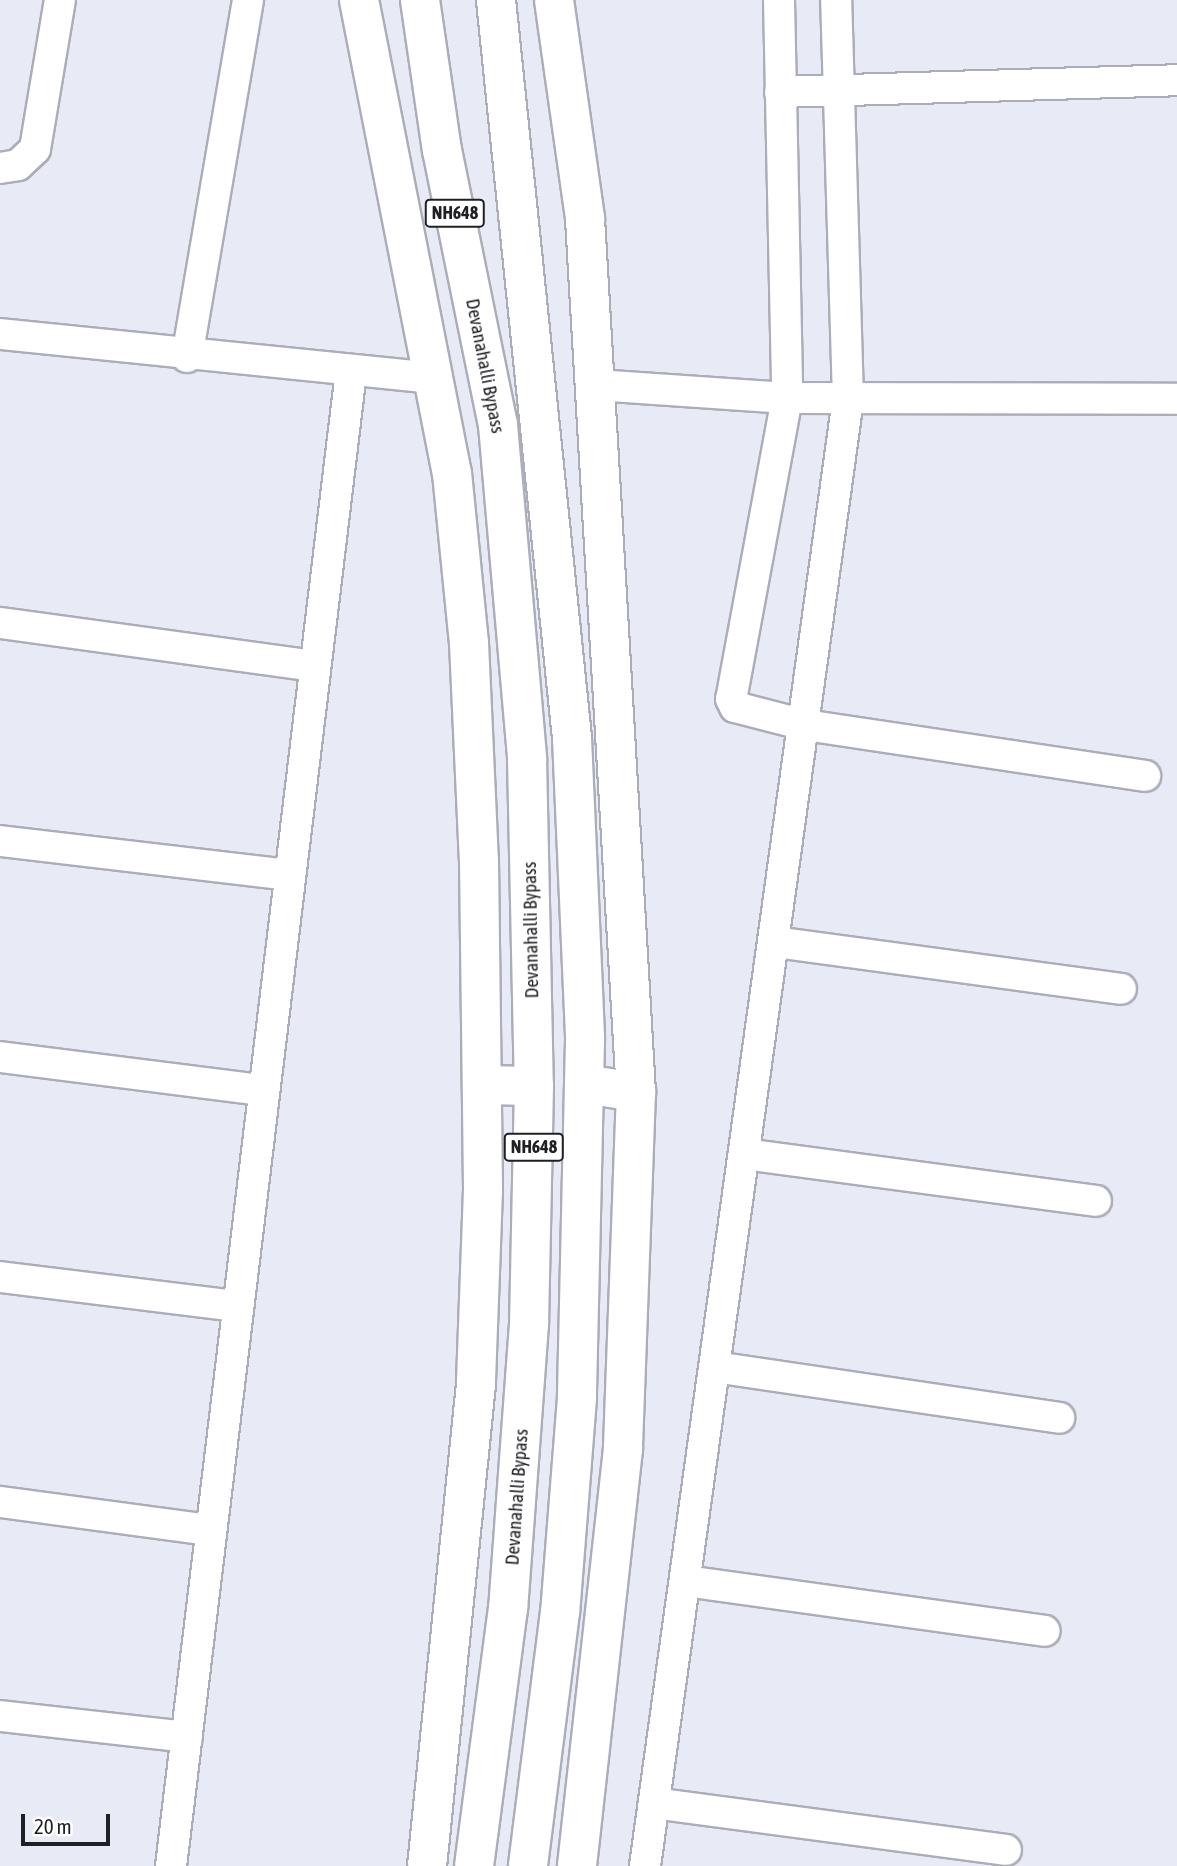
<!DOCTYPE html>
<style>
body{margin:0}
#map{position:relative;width:1177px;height:1866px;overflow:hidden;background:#e8eaf6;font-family:"Asap Condensed",sans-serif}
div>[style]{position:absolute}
.roads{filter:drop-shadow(2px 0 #abadb8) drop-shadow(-2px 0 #abadb8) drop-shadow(0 2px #abadb8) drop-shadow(0 -2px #abadb8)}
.minor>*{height:30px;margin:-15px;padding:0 15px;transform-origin:15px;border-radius:15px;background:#fff}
.tertiary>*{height:38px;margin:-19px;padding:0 19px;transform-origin:19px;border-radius:19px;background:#fff}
.trunk>*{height:38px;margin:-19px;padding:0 19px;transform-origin:19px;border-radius:19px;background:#fff}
span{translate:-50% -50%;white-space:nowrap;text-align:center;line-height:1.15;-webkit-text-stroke:6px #fff;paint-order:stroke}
.shield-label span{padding:2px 5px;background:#fff;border:2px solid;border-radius:5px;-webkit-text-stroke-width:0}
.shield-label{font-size:18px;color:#1f2024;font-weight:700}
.street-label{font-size:19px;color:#1f2024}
.scale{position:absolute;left:21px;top:1814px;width:89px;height:32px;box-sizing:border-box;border:4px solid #1f2024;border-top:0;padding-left:9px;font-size:21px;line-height:24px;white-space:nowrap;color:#1f2024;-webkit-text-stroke:5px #fff;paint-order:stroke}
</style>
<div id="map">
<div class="roads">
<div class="minor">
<div style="left:779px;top:0;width:398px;rotate:88.8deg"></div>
<div style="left:787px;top:398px;width:306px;rotate:100.5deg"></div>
<div style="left:731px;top:699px;width:9px;rotate:63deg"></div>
<div style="left:735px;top:707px;width:72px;rotate:14.4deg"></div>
<div style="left:805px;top:725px;width:344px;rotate:8.5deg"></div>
<div style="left:780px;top:92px;width:397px;rotate:-1.7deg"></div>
<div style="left:0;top:168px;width:18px;rotate:-9deg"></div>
<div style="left:18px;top:165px;width:23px;rotate:-43deg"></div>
<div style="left:35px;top:149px;width:151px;rotate:-80.5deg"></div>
<div style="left:0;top:334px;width:438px;rotate:5.8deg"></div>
<div style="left:187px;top:357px;width:362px;rotate:-80.3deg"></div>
<div style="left:596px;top:385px;width:191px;rotate:3.9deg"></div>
<div style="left:787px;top:398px;width:390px;rotate:0.1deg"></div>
<div style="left:0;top:623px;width:318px;rotate:7.8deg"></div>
<div style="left:0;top:841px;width:290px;rotate:6.7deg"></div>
<div style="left:775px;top:942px;width:349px;rotate:7.7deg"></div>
<div style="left:0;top:1057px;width:263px;rotate:7.2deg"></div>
<div style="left:745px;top:1154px;width:354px;rotate:7.6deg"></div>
<div style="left:0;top:1277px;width:238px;rotate:7deg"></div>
<div style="left:715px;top:1367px;width:348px;rotate:8.4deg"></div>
<div style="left:0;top:1502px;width:212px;rotate:7.6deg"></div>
<div style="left:685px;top:1581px;width:363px;rotate:7.9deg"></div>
<div style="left:0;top:1716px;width:188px;rotate:6.4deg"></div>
<div style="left:654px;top:1803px;width:355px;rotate:7.6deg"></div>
<div style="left:171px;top:1866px;width:1505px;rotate:-83.13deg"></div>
<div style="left:645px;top:1866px;width:1481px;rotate:-82.12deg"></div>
<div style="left:848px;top:399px;width:399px;rotate:-91.7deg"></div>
</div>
<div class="tertiary">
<div style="left:359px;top:0;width:482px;rotate:78.9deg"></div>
<div style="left:452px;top:473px;width:171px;rotate:84.3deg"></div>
<div style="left:469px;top:643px;width:217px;rotate:87.4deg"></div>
<div style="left:479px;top:860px;width:330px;rotate:89.3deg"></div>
<div style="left:483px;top:1190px;width:194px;rotate:92.1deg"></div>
<div style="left:476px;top:1384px;width:484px;rotate:95.8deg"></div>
<div style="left:554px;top:0;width:221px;rotate:81.9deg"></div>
<div style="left:585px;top:219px;width:874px;rotate:86.66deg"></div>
<div style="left:636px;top:1092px;width:357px;rotate:92.1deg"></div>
<div style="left:623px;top:1449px;width:420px;rotate:96.3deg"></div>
</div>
<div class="trunk">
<div style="left:420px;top:0;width:152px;rotate:81.7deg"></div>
<div style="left:442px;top:150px;width:281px;rotate:78.5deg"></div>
<div style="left:498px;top:425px;width:335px;rotate:85deg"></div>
<div style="left:527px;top:759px;width:327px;rotate:88.8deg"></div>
<div style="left:534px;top:1086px;width:238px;rotate:91.2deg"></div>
<div style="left:529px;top:1324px;width:285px;rotate:94.2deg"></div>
<div style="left:508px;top:1608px;width:260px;rotate:97.5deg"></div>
<div style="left:496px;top:0;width:742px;rotate:84.12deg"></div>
<div style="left:572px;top:738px;width:302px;rotate:87.5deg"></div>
<div style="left:585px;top:1040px;width:358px;rotate:91.3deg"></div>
<div style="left:577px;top:1398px;width:215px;rotate:94.5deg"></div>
<div style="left:560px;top:1612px;width:256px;rotate:97.2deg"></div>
<div style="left:584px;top:1084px;width:53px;rotate:8.7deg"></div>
<div style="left:482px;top:1085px;width:52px;rotate:1.1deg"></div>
</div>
</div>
<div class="shield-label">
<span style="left:455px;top:213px">NH648</span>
<span style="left:534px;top:1147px">NH648</span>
</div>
<div class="street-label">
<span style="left:485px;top:366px;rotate:79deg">Devanahalli Bypass</span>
<span style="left:531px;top:930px;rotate:-91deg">Devanahalli Bypass</span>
<span style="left:517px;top:1497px;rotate:-86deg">Devanahalli Bypass</span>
</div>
<div class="scale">20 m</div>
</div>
